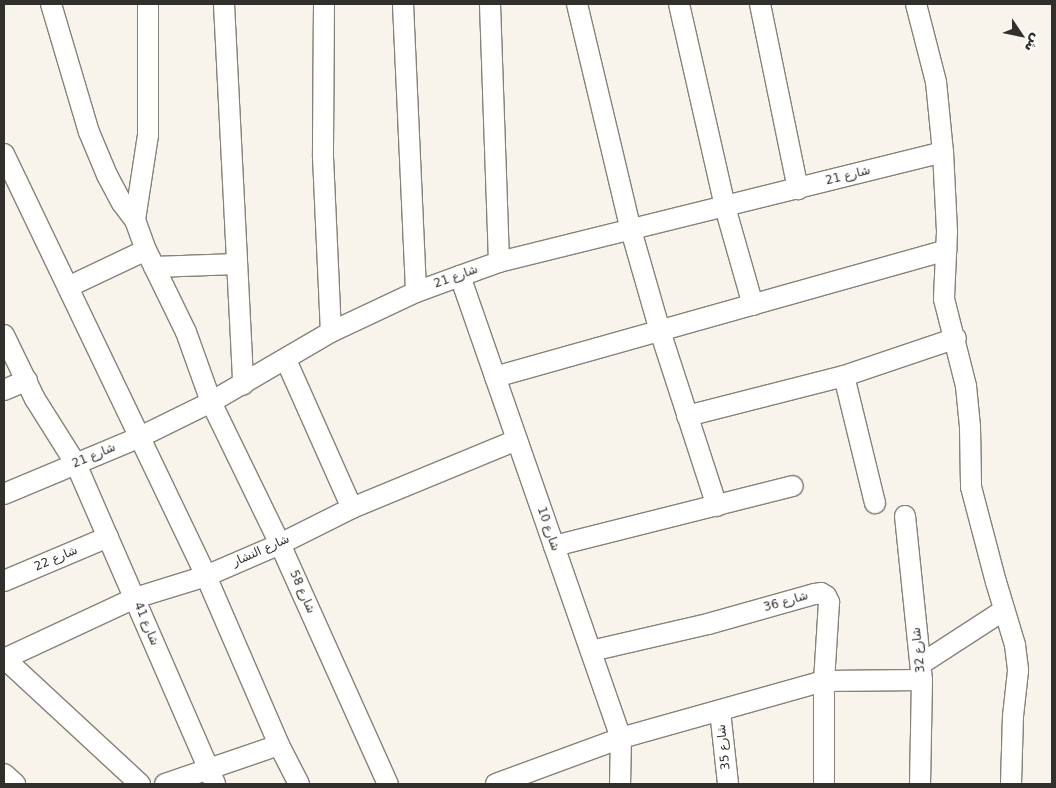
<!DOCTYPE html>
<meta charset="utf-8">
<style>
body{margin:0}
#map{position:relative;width:1056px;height:788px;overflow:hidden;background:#f9f4eb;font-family:"DejaVu Sans",Vazirmatn,sans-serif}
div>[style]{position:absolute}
.roads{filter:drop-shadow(1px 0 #86827a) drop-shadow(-1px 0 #86827a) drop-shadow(0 1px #86827a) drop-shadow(0 -1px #86827a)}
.street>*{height:20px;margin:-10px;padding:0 10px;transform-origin:10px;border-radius:10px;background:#fff}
span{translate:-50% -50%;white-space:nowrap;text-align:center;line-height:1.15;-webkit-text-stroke:4.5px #fff;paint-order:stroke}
.street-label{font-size:12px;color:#31302c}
.frame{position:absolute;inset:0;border:5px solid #31302c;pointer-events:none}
.north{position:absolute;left:996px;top:10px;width:50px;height:50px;-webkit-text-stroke:4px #fff;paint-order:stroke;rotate:124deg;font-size:14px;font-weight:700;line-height:20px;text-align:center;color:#31302c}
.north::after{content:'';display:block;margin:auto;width:18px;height:22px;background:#31302c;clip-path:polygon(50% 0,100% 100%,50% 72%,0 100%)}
</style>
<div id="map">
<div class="roads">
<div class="street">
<div style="left:51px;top:4px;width:134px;rotate:73.5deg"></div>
<div style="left:89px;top:132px;width:47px;rotate:67.3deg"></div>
<div style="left:107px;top:175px;width:32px;rotate:62deg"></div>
<div style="left:122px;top:203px;width:21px;rotate:53deg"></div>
<div style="left:148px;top:4px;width:131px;rotate:90deg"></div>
<div style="left:148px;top:135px;width:86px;rotate:98.7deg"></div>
<div style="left:135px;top:220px;width:32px;rotate:70deg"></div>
<div style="left:146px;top:250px;width:91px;rotate:64deg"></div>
<div style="left:186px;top:332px;width:74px;rotate:70.3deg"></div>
<div style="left:211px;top:402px;width:158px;rotate:64.1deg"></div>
<div style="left:280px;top:544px;width:263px;rotate:65.8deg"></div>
<div style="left:224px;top:4px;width:381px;rotate:87.1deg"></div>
<div style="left:324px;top:4px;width:153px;rotate:90.4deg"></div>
<div style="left:323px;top:157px;width:175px;rotate:87.4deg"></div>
<div style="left:403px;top:4px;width:288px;rotate:87.4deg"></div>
<div style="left:490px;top:4px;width:258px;rotate:88deg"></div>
<div style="left:577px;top:4px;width:232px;rotate:76.6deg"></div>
<div style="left:631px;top:230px;width:105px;rotate:74deg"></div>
<div style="left:660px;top:331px;width:184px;rotate:72deg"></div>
<div style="left:679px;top:4px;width:208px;rotate:77.2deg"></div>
<div style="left:725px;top:207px;width:102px;rotate:74.1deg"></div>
<div style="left:760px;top:4px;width:189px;rotate:78.4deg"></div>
<div style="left:916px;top:4px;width:81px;rotate:75.6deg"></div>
<div style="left:936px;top:82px;width:70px;rotate:84.3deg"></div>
<div style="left:943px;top:152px;width:80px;rotate:87.1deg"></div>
<div style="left:947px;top:232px;width:67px;rotate:92.6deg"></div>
<div style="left:944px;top:299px;width:90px;rotate:75.8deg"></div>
<div style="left:966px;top:386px;width:41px;rotate:84.4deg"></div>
<div style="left:970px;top:427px;width:60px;rotate:89deg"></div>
<div style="left:971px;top:487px;width:98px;rotate:75.3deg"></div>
<div style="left:996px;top:582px;width:66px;rotate:73.2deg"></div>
<div style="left:1015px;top:645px;width:26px;rotate:83deg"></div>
<div style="left:1018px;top:671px;width:45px;rotate:96.3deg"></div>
<div style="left:1013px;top:716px;width:68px;rotate:91.7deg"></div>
<div style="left:4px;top:154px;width:468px;rotate:64.4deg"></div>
<div style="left:206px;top:576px;width:184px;rotate:66.6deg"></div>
<div style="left:279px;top:745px;width:44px;rotate:62.9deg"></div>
<div style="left:154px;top:267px;width:83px;rotate:-2.1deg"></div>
<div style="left:460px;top:276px;width:489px;rotate:70.8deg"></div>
<div style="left:621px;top:738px;width:46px;rotate:91.2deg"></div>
<div style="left:68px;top:287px;width:86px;rotate:-25.4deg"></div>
<div style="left:4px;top:335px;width:71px;rotate:64.2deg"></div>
<div style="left:35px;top:399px;width:77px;rotate:57.8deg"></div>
<div style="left:76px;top:464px;width:349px;rotate:66.5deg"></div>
<div style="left:286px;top:360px;width:162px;rotate:66deg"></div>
<div style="left:844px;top:376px;width:131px;rotate:76.3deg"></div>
<div style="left:495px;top:377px;width:469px;rotate:-15.7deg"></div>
<div style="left:4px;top:390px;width:25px;rotate:-23deg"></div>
<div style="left:687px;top:416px;width:162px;rotate:-14.3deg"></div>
<div style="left:844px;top:376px;width:118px;rotate:-18.7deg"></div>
<div style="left:4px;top:494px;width:147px;rotate:-22.7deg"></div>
<div style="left:140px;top:437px;width:79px;rotate:-26.2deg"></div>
<div style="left:211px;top:402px;width:139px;rotate:-30.3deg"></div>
<div style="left:331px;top:332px;width:94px;rotate:-25.2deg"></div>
<div style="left:416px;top:292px;width:47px;rotate:-20deg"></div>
<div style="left:460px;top:276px;width:41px;rotate:-19.7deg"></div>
<div style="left:499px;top:262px;width:457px;rotate:-13.9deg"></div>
<div style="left:905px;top:516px;width:165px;rotate:84.1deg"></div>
<div style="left:922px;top:680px;width:104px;rotate:91.1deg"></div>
<div style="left:554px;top:546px;width:246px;rotate:-14.1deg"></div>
<div style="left:4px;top:581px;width:113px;rotate:-22.9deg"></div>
<div style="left:591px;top:651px;width:120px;rotate:-13deg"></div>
<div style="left:708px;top:624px;width:111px;rotate:-15.7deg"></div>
<div style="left:815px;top:594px;width:6px;rotate:-9deg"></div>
<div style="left:821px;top:593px;width:6px;rotate:31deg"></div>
<div style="left:826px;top:596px;width:7px;rotate:63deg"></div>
<div style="left:829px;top:602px;width:79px;rotate:93.6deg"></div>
<div style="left:824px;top:681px;width:103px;rotate:90deg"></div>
<div style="left:4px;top:659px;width:145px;rotate:-25deg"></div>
<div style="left:135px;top:598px;width:74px;rotate:-17.2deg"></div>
<div style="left:206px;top:576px;width:81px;rotate:-23.4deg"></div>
<div style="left:280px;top:544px;width:80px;rotate:-26.6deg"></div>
<div style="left:352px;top:508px;width:178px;rotate:-22.4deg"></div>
<div style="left:5px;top:659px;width:184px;rotate:42.8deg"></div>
<div style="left:921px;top:664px;width:99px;rotate:-33deg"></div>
<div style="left:720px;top:711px;width:73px;rotate:83.7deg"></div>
<div style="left:4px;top:774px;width:15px;rotate:42deg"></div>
<div style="left:165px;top:784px;width:120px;rotate:-18.9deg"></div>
<div style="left:496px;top:784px;width:133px;rotate:-20.2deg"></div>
<div style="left:621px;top:738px;width:211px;rotate:-15.7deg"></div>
<div style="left:824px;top:681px;width:98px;rotate:-0.6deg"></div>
</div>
</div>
<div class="street-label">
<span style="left:848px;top:176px;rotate:-14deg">شارع 21</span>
<span style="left:456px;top:277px;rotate:-20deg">شارع 21</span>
<span style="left:94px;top:456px;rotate:-23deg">شارع 21</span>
<span style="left:548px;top:529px;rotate:71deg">شارع 10</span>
<span style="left:261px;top:551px;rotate:-24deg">شارع النشار</span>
<span style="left:56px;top:559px;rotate:-23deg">شارع 22</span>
<span style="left:302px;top:592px;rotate:66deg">شارع 58</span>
<span style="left:786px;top:602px;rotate:-16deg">شارع 36</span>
<span style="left:146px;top:624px;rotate:67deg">شارع 41</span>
<span style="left:919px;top:650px;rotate:-96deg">شارع 32</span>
<span style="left:724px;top:747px;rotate:-96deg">شارع 35</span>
</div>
<div class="frame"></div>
<div class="north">ش</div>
</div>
